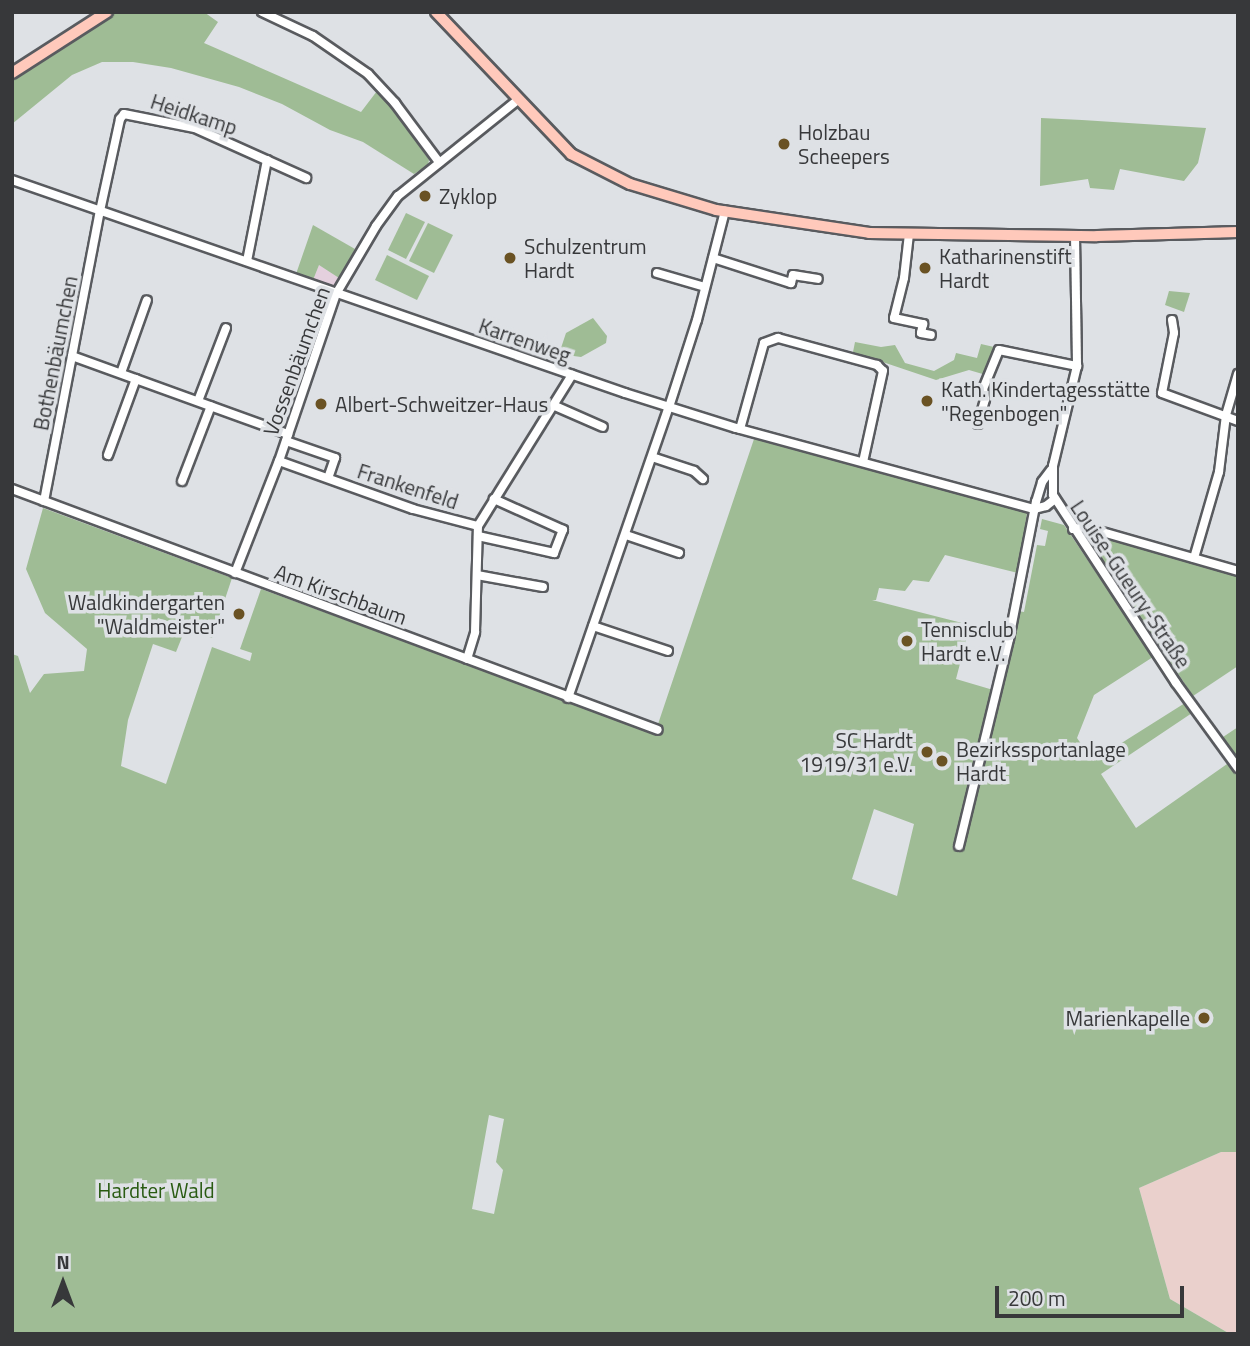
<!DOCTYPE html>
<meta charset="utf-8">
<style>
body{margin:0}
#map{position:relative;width:1250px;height:1346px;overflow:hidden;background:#dee1e5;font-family:"Titillium Web",sans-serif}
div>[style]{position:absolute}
.industrial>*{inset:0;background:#e4d0de}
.medical>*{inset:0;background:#ead0cc}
.green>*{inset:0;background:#9fbc95}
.roads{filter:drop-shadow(2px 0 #595b5f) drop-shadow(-2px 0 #595b5f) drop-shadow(0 2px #595b5f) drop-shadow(0 -2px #595b5f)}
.minor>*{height:8px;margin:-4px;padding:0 4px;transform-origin:4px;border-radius:4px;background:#fff}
.major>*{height:10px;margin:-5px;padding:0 5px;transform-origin:5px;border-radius:5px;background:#ffc9bb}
.dots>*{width:19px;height:19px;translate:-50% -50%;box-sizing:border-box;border:4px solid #dee1e5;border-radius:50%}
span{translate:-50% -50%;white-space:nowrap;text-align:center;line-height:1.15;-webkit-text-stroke:7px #dee1e5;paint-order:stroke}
.street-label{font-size:21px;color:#37383a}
.poi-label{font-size:21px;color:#37383a}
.left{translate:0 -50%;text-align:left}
.right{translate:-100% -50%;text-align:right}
.park-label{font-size:21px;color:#295b12}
.frame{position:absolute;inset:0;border:14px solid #37383a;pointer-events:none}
.north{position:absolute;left:28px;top:1248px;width:70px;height:70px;-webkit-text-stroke:5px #dee1e5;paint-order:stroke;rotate:0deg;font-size:19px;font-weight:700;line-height:28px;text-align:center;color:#37383a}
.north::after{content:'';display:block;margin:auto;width:24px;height:32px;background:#37383a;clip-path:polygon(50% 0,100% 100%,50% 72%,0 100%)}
.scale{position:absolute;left:995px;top:1286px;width:189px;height:32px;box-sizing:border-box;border:4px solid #37383a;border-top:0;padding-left:9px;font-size:21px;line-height:24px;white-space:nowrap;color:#37383a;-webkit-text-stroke:5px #dee1e5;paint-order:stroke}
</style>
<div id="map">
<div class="industrial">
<div style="clip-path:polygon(319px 265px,339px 278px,336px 284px,331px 286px,313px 280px)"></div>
</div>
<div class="medical">
<div style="clip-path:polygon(1221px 1152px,1238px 1152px,1238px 1334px,1230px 1334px,1170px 1299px,1139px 1188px)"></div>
</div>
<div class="green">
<div style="clip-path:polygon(115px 12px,204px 12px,218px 22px,204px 43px,361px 112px,377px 91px,407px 128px,429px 160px,428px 165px,414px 174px,363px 142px,330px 130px,282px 104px,239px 87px,171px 68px,133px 62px,102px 62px,72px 75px,12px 124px,12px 80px)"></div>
<div style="clip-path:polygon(1041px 118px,1082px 120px,1206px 128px,1198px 163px,1184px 181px,1120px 169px,1114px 190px,1090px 188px,1088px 179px,1040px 186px)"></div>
<div style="clip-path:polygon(406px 213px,425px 222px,406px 259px,388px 250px)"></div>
<div style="clip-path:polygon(428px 223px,453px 235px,434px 273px,409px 261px)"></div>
<div style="clip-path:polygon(313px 225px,355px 249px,339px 278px,319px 265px,313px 280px,296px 274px)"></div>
<div style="clip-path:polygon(387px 255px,429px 276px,417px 300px,375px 280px)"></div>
<div style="clip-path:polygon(1169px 291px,1190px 293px,1184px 312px,1165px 305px)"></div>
<div style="clip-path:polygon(593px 318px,607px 336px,606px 343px,581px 357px,559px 354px,566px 333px)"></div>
<div style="clip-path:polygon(855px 342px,881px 347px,895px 345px,905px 363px,934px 371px,954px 360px,956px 353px,977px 358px,981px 344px,994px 347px,986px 375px,969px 370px,936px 380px,853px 352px)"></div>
<div style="clip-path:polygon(evenodd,754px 439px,1027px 513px,1018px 573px,945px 555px,929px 582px,913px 580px,905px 591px,879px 588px,876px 600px,872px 600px,970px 625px,956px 679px,1000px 692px,1018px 611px,1024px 612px,1037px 545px,1045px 546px,1048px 531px,1040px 529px,1042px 519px,1064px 525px,1153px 657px,1094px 695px,1077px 738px,1093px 761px,1185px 703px,1192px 713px,1101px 774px,1136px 828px,1237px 757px,1223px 737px,1238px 727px,1238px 1152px,1221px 1152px,1139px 1188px,1170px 1299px,1230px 1334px,12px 1334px,12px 654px,18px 656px,30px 693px,44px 674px,84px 671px,87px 649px,45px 613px,26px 569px,43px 508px,232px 578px,212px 638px,158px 618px,156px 622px,184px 632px,176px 652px,153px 644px,128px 720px,121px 766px,166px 784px,212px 647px,250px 661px,252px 653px,240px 649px,261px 589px,655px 733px,754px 439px,874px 809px,914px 824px,897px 896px,852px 879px,874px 809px,754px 439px,489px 1115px,504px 1119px,496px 1162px,503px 1170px,494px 1214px,472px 1209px,489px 1115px)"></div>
<div style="clip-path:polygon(1091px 531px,1238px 574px,1238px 666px,1193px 696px,1084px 534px)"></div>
</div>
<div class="roads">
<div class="minor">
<div style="left:262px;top:12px;width:56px;rotate:25.2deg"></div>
<div style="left:313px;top:36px;width:67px;rotate:34.6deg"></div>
<div style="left:368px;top:74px;width:40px;rotate:47deg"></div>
<div style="left:395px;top:103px;width:74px;rotate:53.3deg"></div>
<div style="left:12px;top:180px;width:649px;rotate:19.16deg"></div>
<div style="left:625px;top:393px;width:116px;rotate:17.5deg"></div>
<div style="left:736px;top:428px;width:309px;rotate:15.2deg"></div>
<div style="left:1034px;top:509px;width:12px;rotate:-14deg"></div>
<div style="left:1046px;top:506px;width:11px;rotate:-38deg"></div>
<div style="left:909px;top:234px;width:44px;rotate:96.5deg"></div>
<div style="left:904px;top:278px;width:41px;rotate:104deg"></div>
<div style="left:894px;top:318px;width:30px;rotate:12deg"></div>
<div style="left:923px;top:324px;width:9px;rotate:103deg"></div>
<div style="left:921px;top:333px;width:10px;rotate:11deg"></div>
<div style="left:1075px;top:236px;width:130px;rotate:89.1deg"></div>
<div style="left:1077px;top:366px;width:103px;rotate:103.5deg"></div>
<div style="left:1053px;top:466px;width:29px;rotate:90deg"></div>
<div style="left:1053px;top:495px;width:225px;rotate:56.8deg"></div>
<div style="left:1176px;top:683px;width:105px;rotate:53.9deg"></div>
<div style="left:713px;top:258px;width:82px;rotate:17.8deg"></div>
<div style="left:791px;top:283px;width:8px;rotate:-76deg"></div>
<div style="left:793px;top:275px;width:25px;rotate:9deg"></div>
<div style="left:247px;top:261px;width:103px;rotate:-78.8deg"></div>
<div style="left:657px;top:273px;width:50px;rotate:16.3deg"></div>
<div style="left:1172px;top:320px;width:13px;rotate:81deg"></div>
<div style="left:1174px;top:333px;width:61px;rotate:101.3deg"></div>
<div style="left:1162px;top:393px;width:81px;rotate:20.2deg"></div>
<div style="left:72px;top:356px;width:230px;rotate:19.9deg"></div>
<div style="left:121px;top:373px;width:77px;rotate:-70.4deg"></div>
<div style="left:198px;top:401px;width:78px;rotate:-69deg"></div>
<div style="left:555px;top:406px;width:52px;rotate:23.6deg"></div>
<div style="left:978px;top:424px;width:26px;rotate:-74deg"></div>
<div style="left:985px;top:399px;width:10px;rotate:-101deg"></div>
<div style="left:983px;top:389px;width:42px;rotate:-67.7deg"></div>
<div style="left:999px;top:350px;width:80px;rotate:11.6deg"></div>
<div style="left:740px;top:429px;width:89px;rotate:-74.4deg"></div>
<div style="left:764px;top:343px;width:15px;rotate:-20deg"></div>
<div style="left:778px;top:338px;width:103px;rotate:15.3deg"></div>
<div style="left:877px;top:365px;width:8px;rotate:45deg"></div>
<div style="left:883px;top:371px;width:93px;rotate:102.4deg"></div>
<div style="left:286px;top:441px;width:52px;rotate:19.1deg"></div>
<div style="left:335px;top:458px;width:21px;rotate:109deg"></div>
<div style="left:108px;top:455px;width:81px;rotate:-69.8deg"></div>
<div style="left:652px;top:457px;width:44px;rotate:18.4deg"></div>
<div style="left:694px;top:471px;width:12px;rotate:42deg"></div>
<div style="left:279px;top:461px;width:142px;rotate:19.7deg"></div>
<div style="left:413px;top:509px;width:67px;rotate:14.7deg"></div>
<div style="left:182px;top:481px;width:80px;rotate:-68.9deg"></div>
<div style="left:12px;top:489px;width:689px;rotate:20.46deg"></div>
<div style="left:44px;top:501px;width:295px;rotate:-79.1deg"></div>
<div style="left:100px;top:211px;width:94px;rotate:-77.7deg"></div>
<div style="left:120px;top:119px;width:6px;rotate:-51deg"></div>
<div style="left:124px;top:114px;width:72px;rotate:11.2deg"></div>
<div style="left:195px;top:128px;width:122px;rotate:24.2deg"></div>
<div style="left:1073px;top:529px;width:12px;rotate:-9deg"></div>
<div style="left:1085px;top:527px;width:159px;rotate:16deg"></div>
<div style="left:626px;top:535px;width:56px;rotate:18.8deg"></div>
<div style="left:478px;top:536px;width:78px;rotate:12.6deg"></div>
<div style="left:554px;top:553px;width:25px;rotate:-69deg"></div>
<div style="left:563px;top:530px;width:76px;rotate:-155.8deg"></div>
<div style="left:1194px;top:558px;width:90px;rotate:-73.8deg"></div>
<div style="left:1219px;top:472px;width:57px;rotate:-83deg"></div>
<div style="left:1226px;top:415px;width:43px;rotate:-73.7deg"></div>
<div style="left:235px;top:573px;width:120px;rotate:-68.6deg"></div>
<div style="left:279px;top:461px;width:176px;rotate:-71.2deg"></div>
<div style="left:336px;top:294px;width:79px;rotate:-59.5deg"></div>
<div style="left:376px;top:226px;width:37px;rotate:-54deg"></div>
<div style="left:398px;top:196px;width:154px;rotate:-38.7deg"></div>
<div style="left:477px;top:575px;width:67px;rotate:10.3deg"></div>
<div style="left:593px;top:626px;width:79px;rotate:18.4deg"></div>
<div style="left:467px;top:659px;width:28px;rotate:-73deg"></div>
<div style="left:475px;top:632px;width:106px;rotate:-88.4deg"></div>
<div style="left:478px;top:526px;width:178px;rotate:-58.1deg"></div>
<div style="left:568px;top:698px;width:308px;rotate:-70.9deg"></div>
<div style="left:669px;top:407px;width:91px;rotate:-72.2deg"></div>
<div style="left:697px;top:320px;width:113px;rotate:-75.6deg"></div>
<div style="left:959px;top:846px;width:213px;rotate:-76.4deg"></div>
<div style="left:1009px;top:639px;width:140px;rotate:-78.9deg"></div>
<div style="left:1036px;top:502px;width:21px;rotate:-73deg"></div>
<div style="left:1042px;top:482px;width:15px;rotate:-53deg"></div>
</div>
<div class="major">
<div style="left:436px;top:12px;width:196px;rotate:46.4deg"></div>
<div style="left:571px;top:154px;width:66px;rotate:27deg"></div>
<div style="left:630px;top:184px;width:90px;rotate:16.8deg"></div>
<div style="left:716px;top:210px;width:155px;rotate:8.5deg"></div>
<div style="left:869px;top:233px;width:228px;rotate:0.8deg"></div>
<div style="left:1097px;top:236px;width:141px;rotate:-1.6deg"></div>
<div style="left:12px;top:73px;width:113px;rotate:-32.7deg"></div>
</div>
</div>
<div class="dots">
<div style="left:784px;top:144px;background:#6a5223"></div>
<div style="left:425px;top:196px;background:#6a5223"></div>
<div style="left:510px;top:258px;background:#6a5223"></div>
<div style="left:925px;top:268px;background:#6a5223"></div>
<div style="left:927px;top:401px;background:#6a5223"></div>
<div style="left:321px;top:404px;background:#6a5223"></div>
<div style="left:239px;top:614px;background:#6a5223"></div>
<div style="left:907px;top:641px;background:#6a5223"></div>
<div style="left:927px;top:752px;background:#6a5223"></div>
<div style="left:942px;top:761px;background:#6a5223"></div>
<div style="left:1204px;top:1018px;background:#6a5223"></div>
</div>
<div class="street-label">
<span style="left:194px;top:114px;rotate:18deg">Heidkamp</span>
<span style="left:525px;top:340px;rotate:19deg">Karrenweg</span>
<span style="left:55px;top:353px;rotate:-79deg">Bothenbäumchen</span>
<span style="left:296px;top:361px;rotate:-70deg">Vossenbäumchen</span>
<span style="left:408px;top:486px;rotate:18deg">Frankenfeld</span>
<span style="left:1131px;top:584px;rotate:56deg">Louise-Gueury-Straße</span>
<span style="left:341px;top:594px;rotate:20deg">Am Kirschbaum</span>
</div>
<div class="poi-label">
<span class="left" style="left:798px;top:144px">Holzbau<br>Scheepers</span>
<span class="left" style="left:439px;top:196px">Zyklop</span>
<span class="left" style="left:524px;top:258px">Schulzentrum<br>Hardt</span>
<span class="left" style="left:939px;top:268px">Katharinenstift<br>Hardt</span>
<span class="left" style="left:941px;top:401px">Kath. Kindertagesstätte<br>"Regenbogen"</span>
<span class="left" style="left:335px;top:404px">Albert-Schweitzer-Haus</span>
<span class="right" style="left:225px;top:614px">Waldkindergarten<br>"Waldmeister"</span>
<span class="left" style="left:921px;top:641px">Tennisclub<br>Hardt e.V.</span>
<span class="right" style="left:913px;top:752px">SC Hardt<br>1919/31 e.V.</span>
<span class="left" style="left:956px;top:761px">Bezirkssportanlage<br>Hardt</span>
<span class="right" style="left:1190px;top:1018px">Marienkapelle</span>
</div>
<div class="park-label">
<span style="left:156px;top:1190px">Hardter Wald</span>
</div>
<div class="frame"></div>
<div class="north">N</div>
<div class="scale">200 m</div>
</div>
